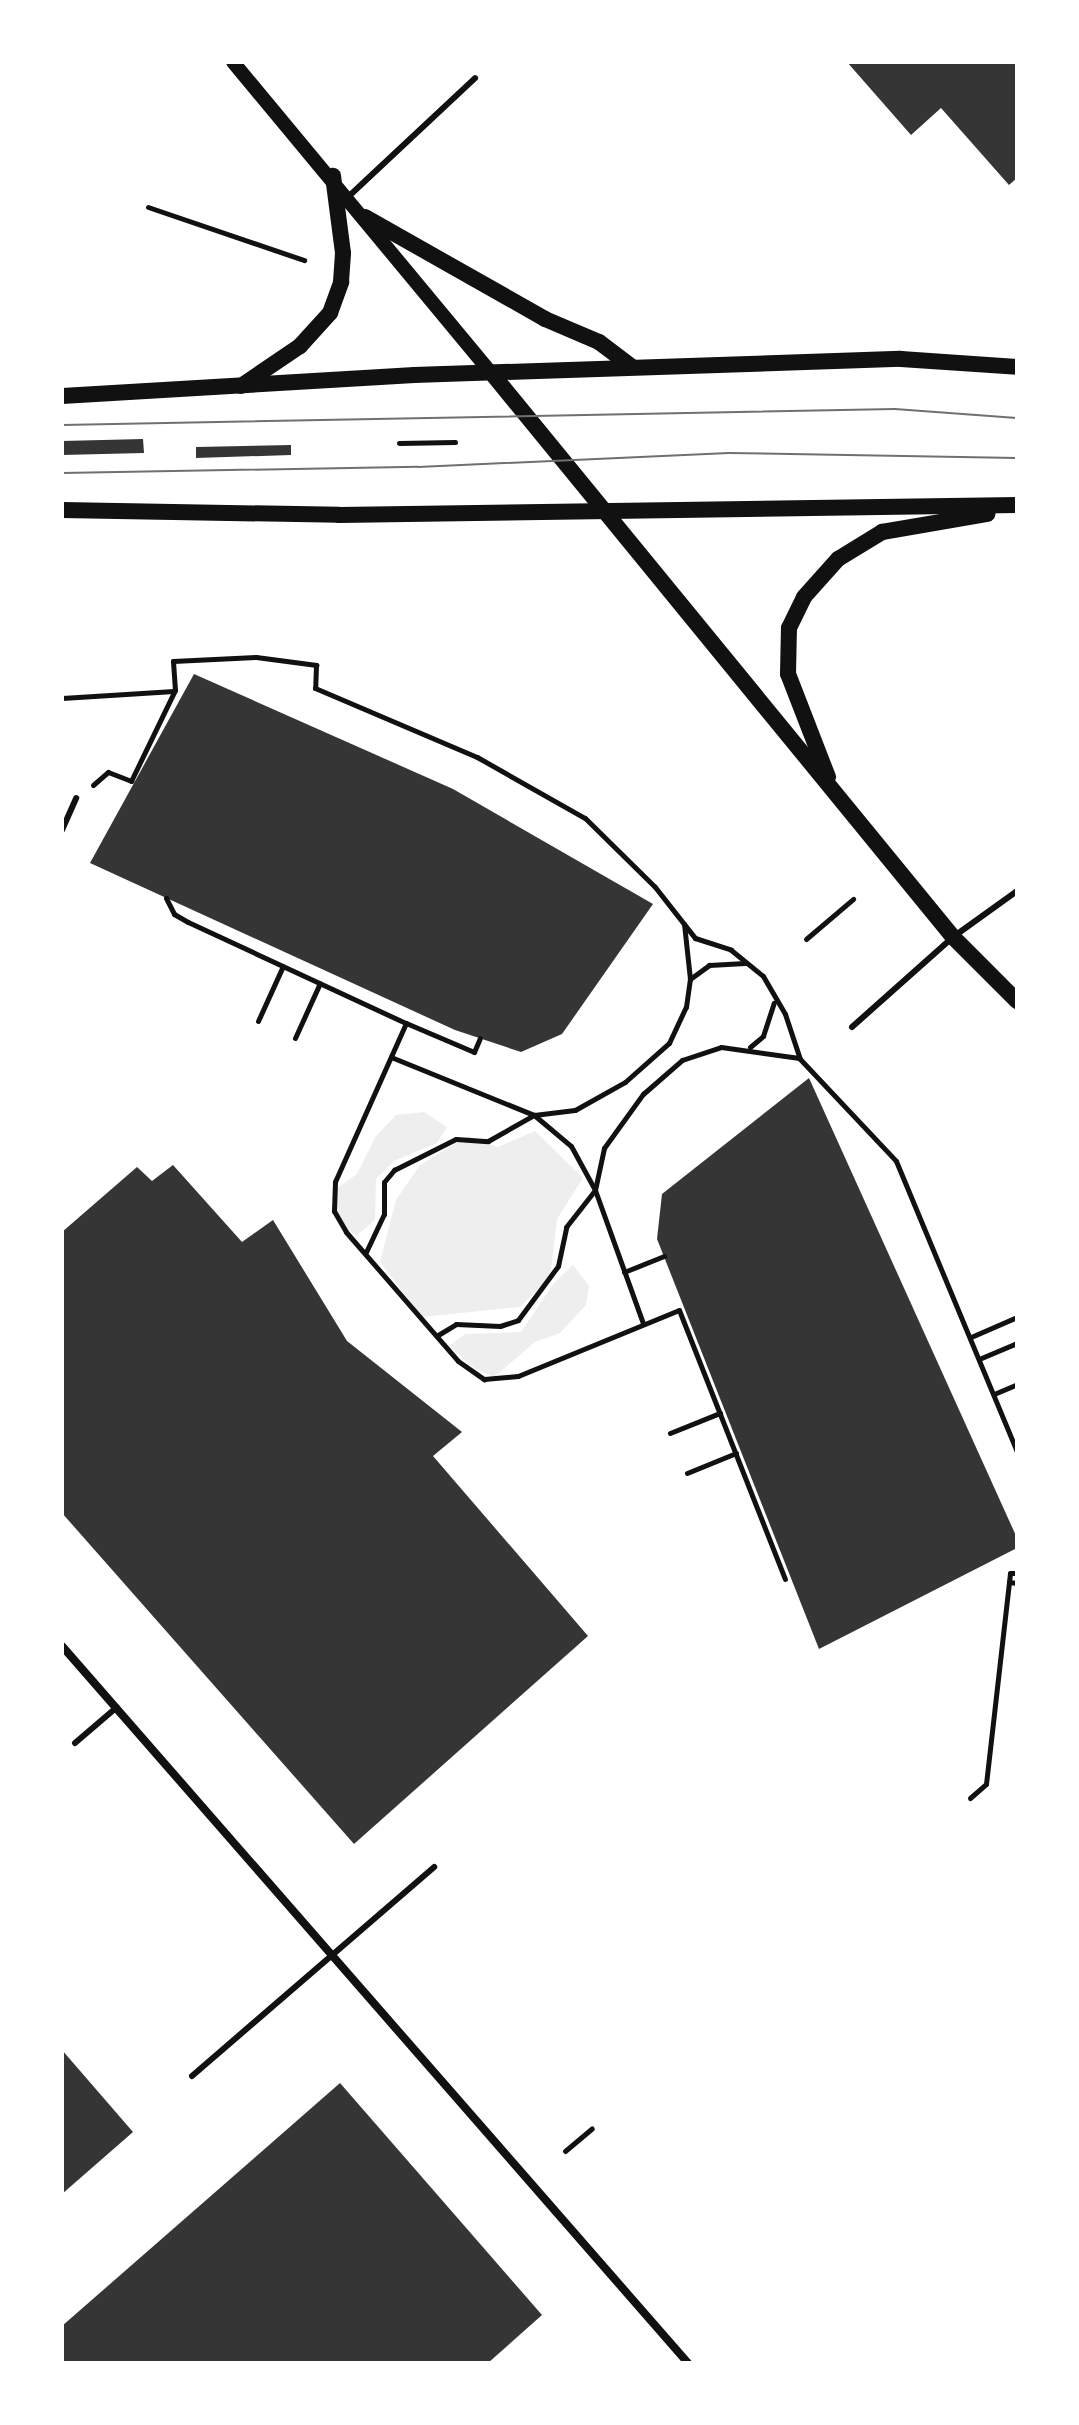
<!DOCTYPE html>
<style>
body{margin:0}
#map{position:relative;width:1079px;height:2425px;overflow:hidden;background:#fff;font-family:"Crimson Pro",serif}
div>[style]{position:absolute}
.green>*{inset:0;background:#eee}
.building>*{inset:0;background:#353535}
.path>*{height:5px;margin:-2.5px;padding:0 2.5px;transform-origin:2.5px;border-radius:2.5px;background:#111}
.service>*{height:6px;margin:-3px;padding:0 3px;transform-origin:3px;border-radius:3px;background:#111}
.minor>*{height:8px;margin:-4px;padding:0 4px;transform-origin:4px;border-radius:4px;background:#111}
.tertiary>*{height:14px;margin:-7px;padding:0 7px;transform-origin:7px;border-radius:7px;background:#111}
.secondary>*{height:16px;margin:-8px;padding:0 8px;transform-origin:8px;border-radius:8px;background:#111}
.tram>*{height:2px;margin:-1px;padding:0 1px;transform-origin:1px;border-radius:1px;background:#707070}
span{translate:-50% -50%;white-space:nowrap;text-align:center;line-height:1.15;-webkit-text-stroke:6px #fff;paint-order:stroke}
.frame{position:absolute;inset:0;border:64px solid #fff;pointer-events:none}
</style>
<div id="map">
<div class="green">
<div style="clip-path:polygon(424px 1112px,447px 1127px,437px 1143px,394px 1161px,376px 1179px,375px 1220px,356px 1236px,337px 1220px,336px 1189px,357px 1174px,376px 1136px,396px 1115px)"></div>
<div style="clip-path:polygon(535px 1131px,583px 1178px,557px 1219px,550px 1278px,520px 1307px,422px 1317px,380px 1262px,396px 1200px,420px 1165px,468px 1136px,498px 1147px)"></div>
<div style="clip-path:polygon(573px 1265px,589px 1286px,586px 1305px,560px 1333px,535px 1342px,494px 1377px,475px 1369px,449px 1346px,465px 1334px,521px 1332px,554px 1283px)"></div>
</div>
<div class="building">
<div style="clip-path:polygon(847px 62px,1017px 62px,1017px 178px,1009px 185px,941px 108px,911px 135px)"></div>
<div style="clip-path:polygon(143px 439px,144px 453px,62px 455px,62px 441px)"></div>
<div style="clip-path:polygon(291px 445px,291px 455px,196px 458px,196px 447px)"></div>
<div style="clip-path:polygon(194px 674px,453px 789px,653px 904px,562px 1034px,521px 1052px,455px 1030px,90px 863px)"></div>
<div style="clip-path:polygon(809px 1078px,1017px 1538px,1017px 1548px,819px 1649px,657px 1239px,662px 1194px)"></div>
<div style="clip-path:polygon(173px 1165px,242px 1242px,273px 1220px,347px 1341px,462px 1432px,433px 1456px,588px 1636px,354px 1844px,62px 1513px,62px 1232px,137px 1167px,152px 1181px)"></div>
<div style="clip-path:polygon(62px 2050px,133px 2132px,62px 2194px)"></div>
<div style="clip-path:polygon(340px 2083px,542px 2315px,488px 2363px,62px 2363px,62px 2326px)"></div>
</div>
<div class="path">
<div style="left:148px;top:207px;width:165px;rotate:18.8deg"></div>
<div style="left:399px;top:443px;width:56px;rotate:-1deg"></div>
<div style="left:62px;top:698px;width:112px;rotate:-3.6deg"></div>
<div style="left:93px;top:785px;width:20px;rotate:-41deg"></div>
<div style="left:108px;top:772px;width:25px;rotate:21deg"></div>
<div style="left:131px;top:781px;width:101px;rotate:-64.2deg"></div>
<div style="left:175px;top:690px;width:29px;rotate:-94deg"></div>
<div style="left:173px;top:661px;width:83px;rotate:-2.8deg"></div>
<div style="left:256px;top:657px;width:61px;rotate:7.6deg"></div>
<div style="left:316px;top:665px;width:23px;rotate:92deg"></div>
<div style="left:315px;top:688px;width:176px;rotate:23.1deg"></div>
<div style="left:477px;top:757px;width:124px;rotate:29.5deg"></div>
<div style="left:585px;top:818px;width:98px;rotate:44.6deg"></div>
<div style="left:655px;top:887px;width:65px;rotate:51.9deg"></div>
<div style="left:695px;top:938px;width:38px;rotate:18deg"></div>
<div style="left:731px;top:950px;width:41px;rotate:39.1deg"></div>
<div style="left:763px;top:976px;width:44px;rotate:59.9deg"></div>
<div style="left:785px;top:1014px;width:47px;rotate:71.6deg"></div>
<div style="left:800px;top:1059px;width:140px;rotate:46.7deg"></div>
<div style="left:896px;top:1161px;width:315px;rotate:67.4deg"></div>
<div style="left:166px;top:898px;width:18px;rotate:63deg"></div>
<div style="left:174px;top:914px;width:16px;rotate:30deg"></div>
<div style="left:188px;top:922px;width:240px;rotate:24.9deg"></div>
<div style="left:406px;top:1023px;width:74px;rotate:23.1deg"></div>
<div style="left:474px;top:1052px;width:15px;rotate:-67deg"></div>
<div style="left:806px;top:939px;width:62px;rotate:-40.4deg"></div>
<div style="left:690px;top:979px;width:24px;rotate:-36deg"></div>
<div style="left:709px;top:965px;width:36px;rotate:-3deg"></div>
<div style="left:258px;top:1021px;width:60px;rotate:-65.6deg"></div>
<div style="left:406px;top:1023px;width:174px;rotate:114.1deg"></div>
<div style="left:335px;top:1182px;width:29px;rotate:92deg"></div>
<div style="left:334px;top:1211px;width:24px;rotate:60deg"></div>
<div style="left:346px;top:1232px;width:171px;rotate:49deg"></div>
<div style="left:458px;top:1361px;width:32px;rotate:35deg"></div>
<div style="left:484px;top:1379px;width:34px;rotate:-5deg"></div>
<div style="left:518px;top:1376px;width:174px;rotate:-22.3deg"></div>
<div style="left:679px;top:1310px;width:289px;rotate:68.5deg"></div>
<div style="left:295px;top:1038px;width:60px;rotate:-65.6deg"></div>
<div style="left:750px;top:1047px;width:17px;rotate:-40deg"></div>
<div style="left:763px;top:1036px;width:35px;rotate:-72deg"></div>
<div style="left:391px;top:1057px;width:154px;rotate:22.1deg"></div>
<div style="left:534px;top:1115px;width:48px;rotate:40deg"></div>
<div style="left:571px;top:1146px;width:50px;rotate:61.4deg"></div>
<div style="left:595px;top:1190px;width:141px;rotate:70.2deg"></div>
<div style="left:366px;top:1252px;width:42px;rotate:-64.7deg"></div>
<div style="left:384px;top:1214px;width:32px;rotate:-90deg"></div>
<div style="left:384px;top:1182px;width:16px;rotate:-50deg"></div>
<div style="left:394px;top:1170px;width:69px;rotate:-26.6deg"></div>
<div style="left:456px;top:1139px;width:32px;rotate:4deg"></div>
<div style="left:488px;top:1141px;width:53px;rotate:-29.5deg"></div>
<div style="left:534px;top:1115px;width:41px;rotate:-7deg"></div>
<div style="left:575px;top:1110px;width:57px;rotate:-29.2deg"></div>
<div style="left:625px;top:1082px;width:59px;rotate:-41.6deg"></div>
<div style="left:669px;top:1043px;width:40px;rotate:-65deg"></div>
<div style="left:686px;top:1007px;width:28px;rotate:-82deg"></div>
<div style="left:690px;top:979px;width:55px;rotate:-96.2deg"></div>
<div style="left:624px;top:1272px;width:43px;rotate:-21.8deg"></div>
<div style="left:438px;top:1335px;width:21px;rotate:-31deg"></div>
<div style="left:456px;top:1324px;width:44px;rotate:2.6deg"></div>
<div style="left:500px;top:1326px;width:19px;rotate:-18deg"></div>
<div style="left:518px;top:1320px;width:67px;rotate:-53.5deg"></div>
<div style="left:558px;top:1266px;width:40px;rotate:-78deg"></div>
<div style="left:566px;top:1227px;width:47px;rotate:-51.9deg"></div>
<div style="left:595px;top:1190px;width:43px;rotate:-77.9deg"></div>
<div style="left:604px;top:1148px;width:67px;rotate:-54.2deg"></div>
<div style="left:643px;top:1094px;width:52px;rotate:-41.1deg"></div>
<div style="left:682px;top:1060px;width:41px;rotate:-18.4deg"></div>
<div style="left:721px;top:1047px;width:79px;rotate:8deg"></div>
<div style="left:971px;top:1337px;width:50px;rotate:-23.5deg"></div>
<div style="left:979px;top:1359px;width:41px;rotate:-22.8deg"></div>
<div style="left:994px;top:1394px;width:25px;rotate:-23deg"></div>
<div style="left:670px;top:1433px;width:54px;rotate:-21.8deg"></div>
<div style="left:687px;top:1473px;width:53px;rotate:-22.2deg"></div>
<div style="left:1009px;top:1582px;width:8px;rotate:7deg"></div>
<div style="left:970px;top:1798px;width:21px;rotate:-41deg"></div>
<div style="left:986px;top:1784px;width:212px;rotate:-83.5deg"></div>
<div style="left:1010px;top:1573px;width:7px"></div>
<div style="left:565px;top:2151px;width:35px;rotate:-40deg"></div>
</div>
<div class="service">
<div style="left:348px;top:197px;width:174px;rotate:-43.1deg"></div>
<div style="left:62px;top:830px;width:35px;rotate:-66deg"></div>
<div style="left:852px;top:1027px;width:135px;rotate:-41.7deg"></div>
<div style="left:953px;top:937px;width:79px;rotate:-35.7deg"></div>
<div style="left:75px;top:1743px;width:55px;rotate:-40.6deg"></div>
<div style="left:192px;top:2076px;width:320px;rotate:-40.8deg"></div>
</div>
<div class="minor">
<div style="left:62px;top:1646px;width:952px;rotate:48.88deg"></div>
</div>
<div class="tertiary">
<div style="left:233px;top:62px;width:408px;rotate:50.3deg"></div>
</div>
<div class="secondary">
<div style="left:365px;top:217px;width:207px;rotate:29.5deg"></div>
<div style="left:545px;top:319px;width:59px;rotate:23.1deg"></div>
<div style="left:599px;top:342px;width:41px;rotate:37.1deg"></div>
<div style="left:494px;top:376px;width:725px;rotate:50.71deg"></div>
<div style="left:953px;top:937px;width:91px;rotate:45deg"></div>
<div style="left:241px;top:386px;width:71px;rotate:-34.1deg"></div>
<div style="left:300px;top:346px;width:45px;rotate:-47.7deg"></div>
<div style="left:330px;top:313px;width:33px;rotate:-70deg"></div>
<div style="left:341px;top:282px;width:29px;rotate:-86deg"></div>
<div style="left:343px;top:253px;width:78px;rotate:-97.4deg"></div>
<div style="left:62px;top:396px;width:353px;rotate:-3.4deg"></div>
<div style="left:414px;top:375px;width:487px;rotate:-1.9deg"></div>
<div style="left:901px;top:359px;width:116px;rotate:3.9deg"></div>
<div style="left:62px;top:510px;width:277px;rotate:1deg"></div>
<div style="left:339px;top:515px;width:678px;rotate:-0.85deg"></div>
<div style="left:828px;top:777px;width:110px;rotate:-111.2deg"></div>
<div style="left:788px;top:674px;width:46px;rotate:-88.8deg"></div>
<div style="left:789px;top:628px;width:34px;rotate:-64deg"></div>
<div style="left:804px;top:597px;width:51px;rotate:-48.2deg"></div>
<div style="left:838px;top:559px;width:52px;rotate:-31.5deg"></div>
<div style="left:882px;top:532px;width:107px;rotate:-9.7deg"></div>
</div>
<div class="tram">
<div style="left:62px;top:425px;width:833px;rotate:-1.1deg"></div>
<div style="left:895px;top:409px;width:122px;rotate:4.2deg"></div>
<div style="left:62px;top:473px;width:356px;rotate:-1deg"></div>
<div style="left:418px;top:467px;width:311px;rotate:-2.6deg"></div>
<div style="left:729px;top:453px;width:288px;rotate:1deg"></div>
</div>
<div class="frame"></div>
</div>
